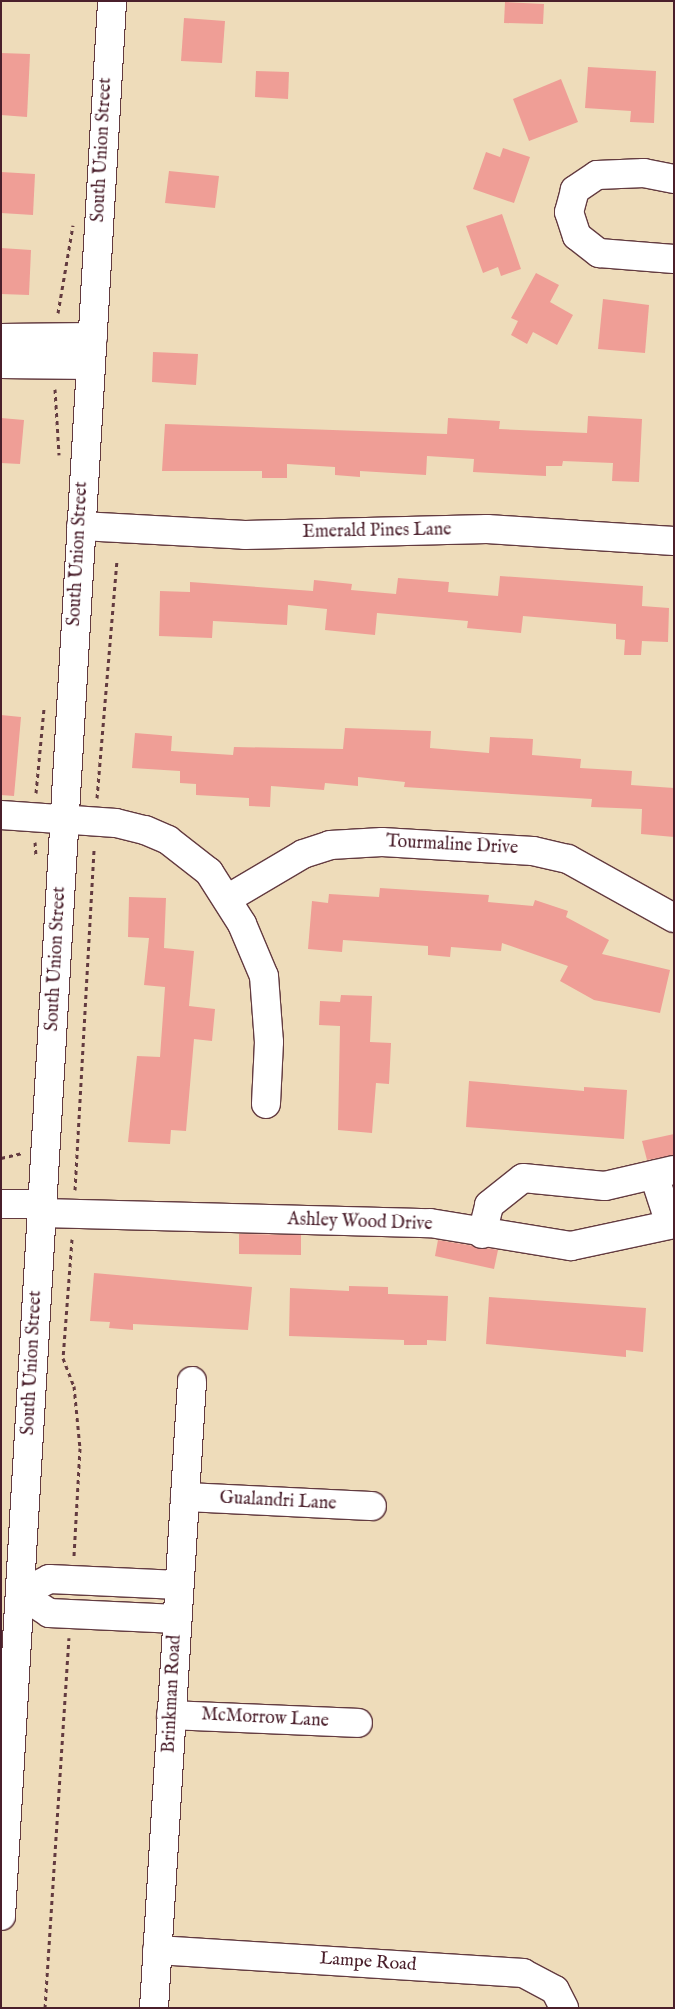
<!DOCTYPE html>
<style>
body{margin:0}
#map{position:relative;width:675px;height:2009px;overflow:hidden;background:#eedcba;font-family:"IM FELL English",serif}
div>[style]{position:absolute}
.building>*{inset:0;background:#ef9e96}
.path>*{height:3px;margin-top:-1.5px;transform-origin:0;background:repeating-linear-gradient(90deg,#633b40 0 4px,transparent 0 8px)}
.roads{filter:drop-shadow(1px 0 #633b40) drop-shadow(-1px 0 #633b40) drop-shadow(0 1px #633b40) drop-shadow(0 -1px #633b40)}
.minor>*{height:28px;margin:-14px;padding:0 14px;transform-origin:14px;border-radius:14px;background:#fff}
span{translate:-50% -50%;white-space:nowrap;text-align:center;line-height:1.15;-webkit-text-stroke:4px #fff;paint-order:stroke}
.street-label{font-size:18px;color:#4a1f2b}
.frame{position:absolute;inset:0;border:2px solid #4a1f2b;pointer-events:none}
</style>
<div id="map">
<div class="building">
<div style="clip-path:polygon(505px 2px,544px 4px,543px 24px,504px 23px)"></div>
<div style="clip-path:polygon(184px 18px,225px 21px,222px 63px,181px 61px)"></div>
<div style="clip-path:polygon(1px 53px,30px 54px,27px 117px,1px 115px)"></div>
<div style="clip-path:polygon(588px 67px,656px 71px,654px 123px,630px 122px,631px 111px,585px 108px)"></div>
<div style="clip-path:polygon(256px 71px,289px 72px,288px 99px,255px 97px)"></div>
<div style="clip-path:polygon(561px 79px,578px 122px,529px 141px,513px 99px)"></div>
<div style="clip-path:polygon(503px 148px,530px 157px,514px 203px,473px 189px,486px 152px,500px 157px)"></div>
<div style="clip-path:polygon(169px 171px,219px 176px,215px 208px,165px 203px)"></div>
<div style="clip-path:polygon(1px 172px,35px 174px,33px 215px,1px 213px)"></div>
<div style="clip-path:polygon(502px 214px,521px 269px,501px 276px,498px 267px,483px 273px,466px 226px)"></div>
<div style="clip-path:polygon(1px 248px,31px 250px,29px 295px,1px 294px)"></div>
<div style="clip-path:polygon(536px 273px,559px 285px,550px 302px,573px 315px,557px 345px,533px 332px,527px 344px,511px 335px,518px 321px,511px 318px)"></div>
<div style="clip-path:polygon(603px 299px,649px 305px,645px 353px,598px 349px)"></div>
<div style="clip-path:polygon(153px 352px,198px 354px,196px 385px,152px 382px)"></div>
<div style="clip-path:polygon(588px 416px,642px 419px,639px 482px,612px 481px,613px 463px,563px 461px,562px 466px,546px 466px,546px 476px,473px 472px,474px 459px,427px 456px,426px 475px,360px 471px,360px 477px,335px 475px,335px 467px,287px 464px,287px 478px,262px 478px,262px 471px,162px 471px,165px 424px,447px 434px,448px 418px,500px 421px,499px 429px,587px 433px)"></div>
<div style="clip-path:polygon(1px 418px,24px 420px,20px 464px,1px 463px)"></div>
<div style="clip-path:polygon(500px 576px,643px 586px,642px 606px,669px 608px,668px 642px,642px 641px,641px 655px,624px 655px,625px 640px,616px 639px,616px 624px,523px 616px,521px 633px,467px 628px,468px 621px,377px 613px,375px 635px,325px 630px,327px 609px,288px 605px,287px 625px,213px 621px,212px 638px,159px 636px,160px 591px,190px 592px,190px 582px,313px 591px,314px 580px,352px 584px,351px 590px,396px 594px,398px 578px,449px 582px,448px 592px,498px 596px)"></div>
<div style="clip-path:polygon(1px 715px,21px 717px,14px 796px,1px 795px)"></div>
<div style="clip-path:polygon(345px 728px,431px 731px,430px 748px,489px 753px,490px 737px,533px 739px,532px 755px,581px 759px,580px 768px,632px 771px,631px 785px,674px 788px,674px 837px,641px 834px,642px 809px,591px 807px,592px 799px,404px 787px,405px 782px,358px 777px,358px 786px,325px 783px,324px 790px,271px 786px,270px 807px,249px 806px,249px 798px,196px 795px,196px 784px,180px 783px,180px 771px,132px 768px,135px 733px,172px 736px,171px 751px,233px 755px,234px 747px,343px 749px)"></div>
<div style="clip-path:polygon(380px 888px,489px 895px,488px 902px,533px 906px,535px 900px,568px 911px,566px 917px,609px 940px,602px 954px,670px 970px,660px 1013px,594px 1000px,560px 981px,568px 966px,502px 943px,501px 951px,451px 947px,450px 957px,428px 955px,428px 946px,343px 940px,342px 952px,308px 949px,312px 901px,328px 903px,329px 894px,379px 897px)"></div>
<div style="clip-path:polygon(129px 897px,166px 898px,164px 948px,194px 951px,189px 1006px,215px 1009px,212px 1041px,194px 1039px,186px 1131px,171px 1130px,170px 1144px,128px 1142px,137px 1056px,160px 1057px,165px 987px,144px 985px,149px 938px,128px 937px)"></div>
<div style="clip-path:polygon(341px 995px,372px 996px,370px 1042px,391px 1043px,389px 1084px,376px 1083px,372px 1133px,338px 1130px,340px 1026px,319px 1025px,320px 1001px,340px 1002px)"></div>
<div style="clip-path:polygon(469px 1081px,584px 1091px,584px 1087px,627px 1090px,624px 1139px,466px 1127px)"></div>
<div style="clip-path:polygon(674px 1134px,674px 1155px,647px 1160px,642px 1141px)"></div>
<div style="clip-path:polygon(239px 1234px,301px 1235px,301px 1255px,239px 1254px)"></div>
<div style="clip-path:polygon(438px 1240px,498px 1250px,494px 1269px,435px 1256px)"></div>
<div style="clip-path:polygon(94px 1273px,252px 1287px,248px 1330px,133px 1324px,133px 1330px,109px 1328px,110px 1322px,90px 1321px)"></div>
<div style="clip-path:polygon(349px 1286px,388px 1287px,388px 1294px,448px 1296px,446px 1341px,427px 1340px,427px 1345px,404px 1345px,404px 1340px,289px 1336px,290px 1288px,349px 1291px)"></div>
<div style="clip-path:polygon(489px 1297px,646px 1308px,643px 1352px,626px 1350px,626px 1357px,486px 1344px)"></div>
</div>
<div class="path">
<div style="left:58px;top:313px;width:89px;rotate:-80.3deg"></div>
<div style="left:55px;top:389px;width:66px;rotate:86.5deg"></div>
<div style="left:36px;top:793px;width:85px;rotate:-84.6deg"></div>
<div style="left:97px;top:798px;width:239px;rotate:-85.2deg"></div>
<div style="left:35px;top:842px;width:14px;rotate:86deg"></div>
<div style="left:1px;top:1158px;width:22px;rotate:-13deg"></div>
<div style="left:75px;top:1190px;width:344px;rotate:-86.8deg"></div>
<div style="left:72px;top:1239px;width:119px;rotate:94.3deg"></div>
<div style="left:63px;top:1358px;width:30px;rotate:69deg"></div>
<div style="left:74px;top:1386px;width:62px;rotate:84.5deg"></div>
<div style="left:80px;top:1448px;width:109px;rotate:93.2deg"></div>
<div style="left:45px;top:2008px;width:371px;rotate:-86.3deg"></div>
</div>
<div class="roads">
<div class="minor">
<div style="left:674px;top:179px;width:31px;rotate:-169deg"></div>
<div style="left:644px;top:173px;width:47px;rotate:177.6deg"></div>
<div style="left:597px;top:175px;width:27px;rotate:146deg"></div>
<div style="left:575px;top:190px;width:23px;rotate:105deg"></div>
<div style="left:569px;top:212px;width:25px;rotate:72deg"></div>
<div style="left:577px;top:236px;width:28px;rotate:38deg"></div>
<div style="left:599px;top:253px;width:75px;rotate:4.6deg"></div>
<div style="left:1px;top:338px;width:92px;rotate:-0.6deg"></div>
<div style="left:1px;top:364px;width:90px;rotate:0.6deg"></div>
<div style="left:81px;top:526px;width:164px;rotate:3.1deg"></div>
<div style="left:245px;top:535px;width:242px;rotate:-1.4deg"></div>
<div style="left:487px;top:529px;width:187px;rotate:3.7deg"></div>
<div style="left:1px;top:815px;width:115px;rotate:4deg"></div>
<div style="left:116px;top:823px;width:30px;rotate:14deg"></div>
<div style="left:145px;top:830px;width:25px;rotate:23deg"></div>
<div style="left:168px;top:840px;width:52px;rotate:38deg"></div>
<div style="left:209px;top:872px;width:62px;rotate:57.6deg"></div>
<div style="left:242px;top:924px;width:56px;rotate:67.1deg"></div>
<div style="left:264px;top:976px;width:66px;rotate:85.7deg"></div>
<div style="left:269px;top:1042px;width:62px;rotate:92.8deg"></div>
<div style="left:227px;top:899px;width:88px;rotate:-30.6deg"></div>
<div style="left:303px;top:854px;width:28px;rotate:-18deg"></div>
<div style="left:330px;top:845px;width:52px;rotate:-3.3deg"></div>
<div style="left:382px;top:842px;width:151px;rotate:3.4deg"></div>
<div style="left:533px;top:851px;width:36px;rotate:13deg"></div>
<div style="left:568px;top:859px;width:121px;rotate:29.1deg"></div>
<div style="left:654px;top:1175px;width:52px;rotate:71.9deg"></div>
<div style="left:1px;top:1204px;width:42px"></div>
<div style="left:42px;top:1213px;width:388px;rotate:1.5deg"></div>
<div style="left:430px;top:1223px;width:143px;rotate:9.3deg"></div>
<div style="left:571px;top:1246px;width:105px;rotate:-12.1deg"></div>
<div style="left:482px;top:1234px;width:30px;rotate:-76deg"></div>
<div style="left:489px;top:1205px;width:43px;rotate:-38.5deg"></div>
<div style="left:523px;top:1178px;width:82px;rotate:5.6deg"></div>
<div style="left:605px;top:1186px;width:71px;rotate:-13.1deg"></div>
<div style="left:185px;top:1497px;width:187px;rotate:2.8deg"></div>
<div style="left:20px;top:1594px;width:35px;rotate:33deg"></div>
<div style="left:49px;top:1613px;width:128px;rotate:2.7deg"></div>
<div style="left:20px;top:1594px;width:33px;rotate:-27deg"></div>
<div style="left:49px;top:1579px;width:130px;rotate:2.6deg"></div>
<div style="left:171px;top:1715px;width:187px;rotate:2.4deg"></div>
<div style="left:1px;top:1916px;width:1918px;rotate:-86.68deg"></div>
<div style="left:157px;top:1950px;width:367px;rotate:3.6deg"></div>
<div style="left:523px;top:1973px;width:36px;rotate:28deg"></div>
<div style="left:555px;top:1990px;width:20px;rotate:63deg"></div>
<div style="left:154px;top:2008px;width:628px;rotate:-86.53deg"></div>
</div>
</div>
<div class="street-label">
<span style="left:103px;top:150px;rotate:-87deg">South Union Street</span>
<span style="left:377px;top:532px;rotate:-1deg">Emerald Pines Lane</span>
<span style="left:79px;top:554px;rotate:-87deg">South Union Street</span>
<span style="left:452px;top:846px;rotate:3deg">Tourmaline Drive</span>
<span style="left:57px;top:959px;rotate:-87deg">South Union Street</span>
<span style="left:360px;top:1223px;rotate:2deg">Ashley Wood Drive</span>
<span style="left:33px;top:1363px;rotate:-87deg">South Union Street</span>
<span style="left:278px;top:1502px;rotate:3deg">Gualandri Lane</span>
<span style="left:173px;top:1694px;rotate:-87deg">Brinkman Road</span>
<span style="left:265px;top:1719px;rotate:3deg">McMorrow Lane</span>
<span style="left:368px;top:1963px;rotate:4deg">Lampe Road</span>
</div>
<div class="frame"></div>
</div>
